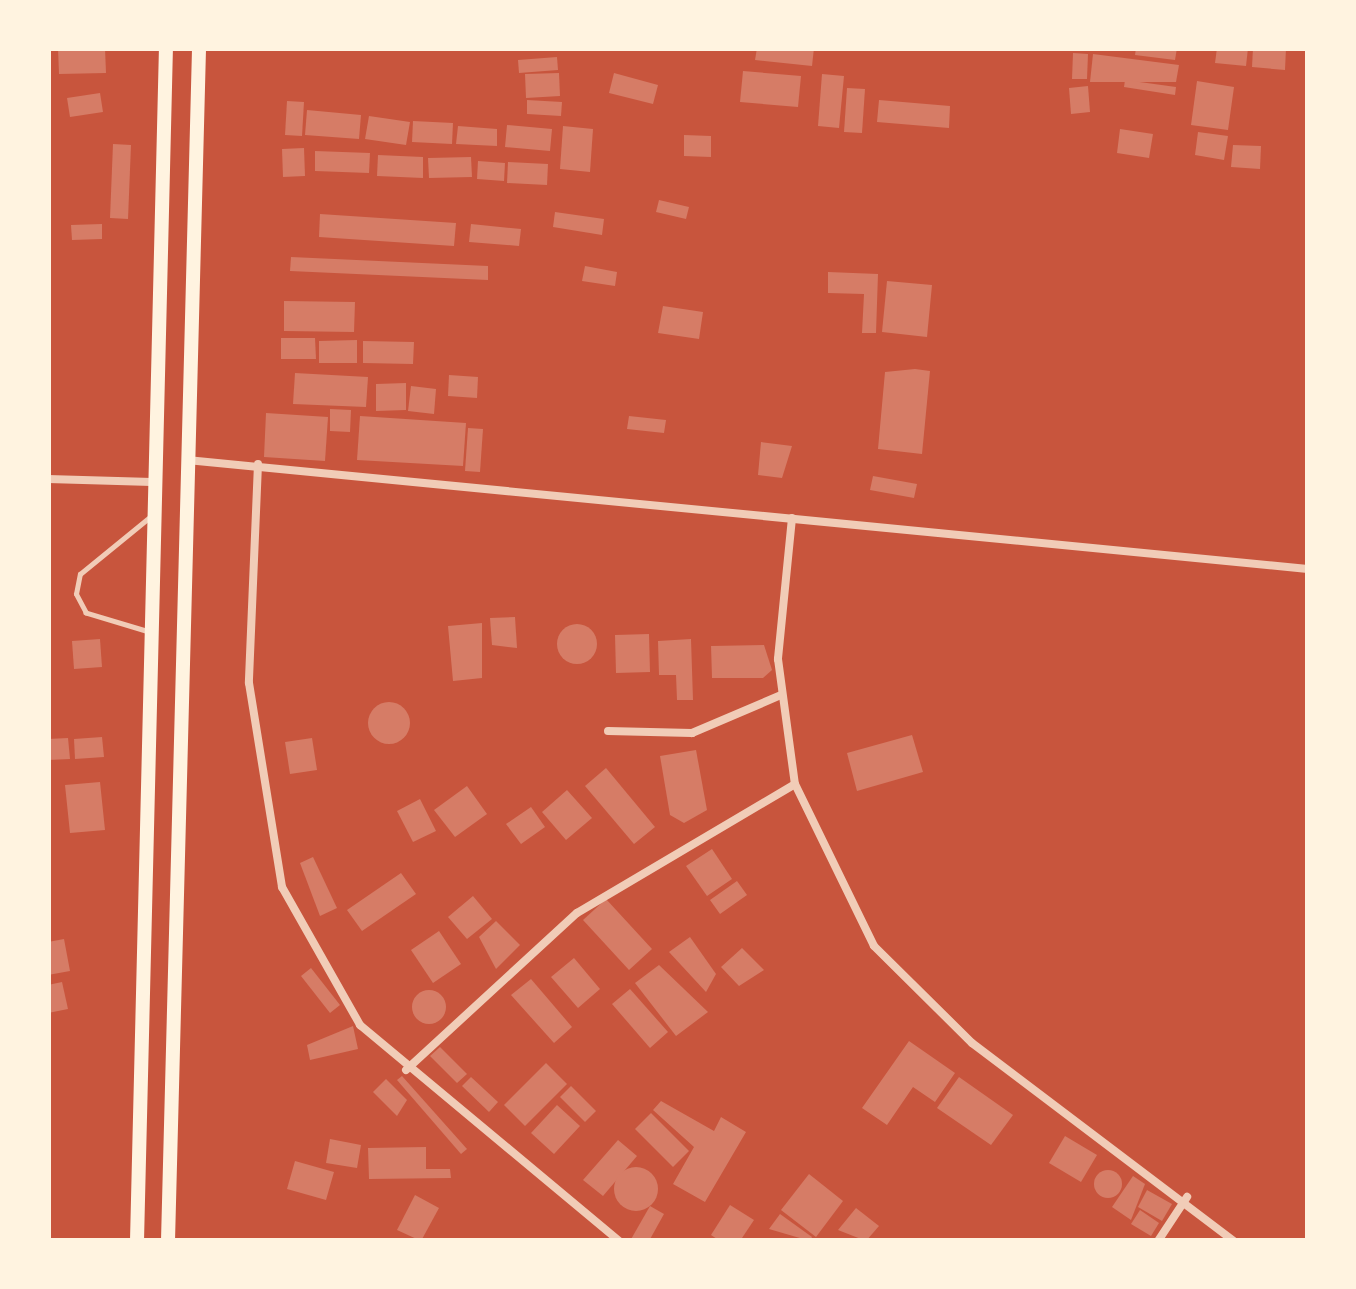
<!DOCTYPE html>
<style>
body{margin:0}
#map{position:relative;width:1356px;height:1289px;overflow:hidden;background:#c8553d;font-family:"Noto Sans",sans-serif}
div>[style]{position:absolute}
.building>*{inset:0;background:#d67c66}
.round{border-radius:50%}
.service>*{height:4.5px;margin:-2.25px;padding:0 2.25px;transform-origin:2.25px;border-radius:2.25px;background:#f1ccb7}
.minor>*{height:8px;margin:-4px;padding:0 4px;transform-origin:4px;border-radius:4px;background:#f1ccb7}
.trunk>*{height:14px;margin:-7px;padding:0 7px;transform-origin:7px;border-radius:7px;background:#fff3e0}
span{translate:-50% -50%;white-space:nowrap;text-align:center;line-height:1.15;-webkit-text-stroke:12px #fff3e0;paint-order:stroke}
.frame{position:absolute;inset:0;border:51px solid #fff3e0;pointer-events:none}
</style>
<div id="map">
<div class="building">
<div style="clip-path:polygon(58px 48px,105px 48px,106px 73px,59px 74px)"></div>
<div style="clip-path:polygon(757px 48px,814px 48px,812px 66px,755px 60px)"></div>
<div style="clip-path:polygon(1136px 48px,1177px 48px,1175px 60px,1135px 55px)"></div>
<div style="clip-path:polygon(1217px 48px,1248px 48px,1246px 66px,1215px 63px)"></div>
<div style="clip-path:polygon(1253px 48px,1286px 48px,1285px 70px,1252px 67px)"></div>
<div style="clip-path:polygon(1073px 53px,1088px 54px,1087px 79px,1072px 79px)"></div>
<div style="clip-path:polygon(1093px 54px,1179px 65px,1176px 82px,1090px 82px)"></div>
<div style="clip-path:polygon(557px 57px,558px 70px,519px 73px,518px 60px)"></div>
<div style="clip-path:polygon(743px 71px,801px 76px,798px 107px,740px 102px)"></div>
<div style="clip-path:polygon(559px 73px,560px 96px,526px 98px,525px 74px)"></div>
<div style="clip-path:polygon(614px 73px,658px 85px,653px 104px,609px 93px)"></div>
<div style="clip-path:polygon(822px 74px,844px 76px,839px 128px,818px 126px)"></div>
<div style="clip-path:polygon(1125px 80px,1176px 87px,1175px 95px,1124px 87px)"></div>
<div style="clip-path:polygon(1197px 81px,1234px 87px,1228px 130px,1191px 125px)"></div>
<div style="clip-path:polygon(1088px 86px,1090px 112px,1071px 114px,1069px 88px)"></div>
<div style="clip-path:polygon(847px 88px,865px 89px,862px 133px,844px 132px)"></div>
<div style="clip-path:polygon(100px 93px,103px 112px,70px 117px,67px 98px)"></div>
<div style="clip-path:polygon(527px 100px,562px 102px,561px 116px,527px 114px)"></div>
<div style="clip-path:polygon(879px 100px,950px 106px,949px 128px,877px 122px)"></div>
<div style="clip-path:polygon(287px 101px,304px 102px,302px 136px,285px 135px)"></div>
<div style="clip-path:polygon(307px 110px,361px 115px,359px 139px,305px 135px)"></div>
<div style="clip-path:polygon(369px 116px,410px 122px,406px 145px,365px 139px)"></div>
<div style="clip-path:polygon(413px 121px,453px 123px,452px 144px,412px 142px)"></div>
<div style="clip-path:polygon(507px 125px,552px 129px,550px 151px,505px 147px)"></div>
<div style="clip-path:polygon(458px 126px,497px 129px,497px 146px,456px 144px)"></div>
<div style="clip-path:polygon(563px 126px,593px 129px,590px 172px,560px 169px)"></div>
<div style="clip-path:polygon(1120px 129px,1153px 134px,1149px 158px,1117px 153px)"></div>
<div style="clip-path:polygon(1198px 132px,1228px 136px,1224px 160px,1195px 155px)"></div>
<div style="clip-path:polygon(684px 135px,711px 136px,711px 157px,684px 156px)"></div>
<div style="clip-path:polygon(113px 144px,131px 145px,128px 219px,110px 218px)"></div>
<div style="clip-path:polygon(1233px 145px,1261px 146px,1260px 169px,1231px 167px)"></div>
<div style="clip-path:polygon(304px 148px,305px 176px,283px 177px,282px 149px)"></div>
<div style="clip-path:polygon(315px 151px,370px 153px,369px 173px,315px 171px)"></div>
<div style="clip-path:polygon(378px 155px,423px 157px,423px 178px,377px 176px)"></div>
<div style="clip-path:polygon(471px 157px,472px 177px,429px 178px,428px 158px)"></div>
<div style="clip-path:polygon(478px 161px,505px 163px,504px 181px,477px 179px)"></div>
<div style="clip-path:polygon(508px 162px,548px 164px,547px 185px,507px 183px)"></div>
<div style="clip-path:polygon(659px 200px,689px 207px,686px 219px,656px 212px)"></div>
<div style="clip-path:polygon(555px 212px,604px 219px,602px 235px,553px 227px)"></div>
<div style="clip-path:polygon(320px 214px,456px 223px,454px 246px,319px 237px)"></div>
<div style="clip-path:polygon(102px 224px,102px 239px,72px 240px,71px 225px)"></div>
<div style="clip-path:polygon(471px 224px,521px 229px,519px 246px,469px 242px)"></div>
<div style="clip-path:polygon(291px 257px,488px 266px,488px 280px,290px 271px)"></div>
<div style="clip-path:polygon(585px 266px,617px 272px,615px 286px,582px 281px)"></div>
<div style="clip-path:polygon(828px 272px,878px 274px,876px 333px,862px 333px,864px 294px,828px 293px)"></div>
<div style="clip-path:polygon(887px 281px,932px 285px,927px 337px,882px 332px)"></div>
<div style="clip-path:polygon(284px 301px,355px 302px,354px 332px,284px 331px)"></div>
<div style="clip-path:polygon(663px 306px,703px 312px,699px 339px,658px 333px)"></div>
<div style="clip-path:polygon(281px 338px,315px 338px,316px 359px,281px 359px)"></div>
<div style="clip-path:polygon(357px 340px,357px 363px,319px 363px,319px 341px)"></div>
<div style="clip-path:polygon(363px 341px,414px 342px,413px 364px,363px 363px)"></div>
<div style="clip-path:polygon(915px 369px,930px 371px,922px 454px,878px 449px,885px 372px)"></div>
<div style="clip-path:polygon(295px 373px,368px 377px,366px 407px,293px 404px)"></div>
<div style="clip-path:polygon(449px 375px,478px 377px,477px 398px,448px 396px)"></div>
<div style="clip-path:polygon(406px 383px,406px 410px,376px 411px,376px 384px)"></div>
<div style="clip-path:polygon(411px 386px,436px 389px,434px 414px,408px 411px)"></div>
<div style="clip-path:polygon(330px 409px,351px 410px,350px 432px,330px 431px)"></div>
<div style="clip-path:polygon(266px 413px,328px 417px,325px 461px,264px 457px)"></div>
<div style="clip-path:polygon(360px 416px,466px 423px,463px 466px,357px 460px)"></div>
<div style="clip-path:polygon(629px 416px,666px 420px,664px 433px,627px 429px)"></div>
<div style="clip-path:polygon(468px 428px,483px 429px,480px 472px,465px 471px)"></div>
<div style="clip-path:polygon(761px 442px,792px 446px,782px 478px,758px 475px)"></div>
<div style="clip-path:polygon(873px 476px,917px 484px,914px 498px,870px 490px)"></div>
<div style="clip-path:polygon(515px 617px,517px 648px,492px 645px,490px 618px)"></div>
<div style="clip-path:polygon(482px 623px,482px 678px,453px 681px,448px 626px)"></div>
<div class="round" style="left:557px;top:624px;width:40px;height:40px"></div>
<div style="clip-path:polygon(649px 634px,650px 672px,616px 673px,615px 635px)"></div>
<div style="clip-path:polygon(100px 639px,102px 667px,74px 669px,72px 641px)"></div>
<div style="clip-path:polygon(691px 639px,693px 700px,677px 700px,676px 675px,659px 675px,658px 641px)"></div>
<div style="clip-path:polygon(764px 645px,772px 670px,763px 678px,712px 678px,711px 646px)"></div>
<div class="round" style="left:368px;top:702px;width:42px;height:42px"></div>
<div style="clip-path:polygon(912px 735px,923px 772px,857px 791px,847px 753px)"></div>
<div style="clip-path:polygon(102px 737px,104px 757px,75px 759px,74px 739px)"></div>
<div style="clip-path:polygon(68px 738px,70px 759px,48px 760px,48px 739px)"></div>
<div style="clip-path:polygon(312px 738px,317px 770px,290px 774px,285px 742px)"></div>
<div style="clip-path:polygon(696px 750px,707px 810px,684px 823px,670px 815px,660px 756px)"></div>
<div style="clip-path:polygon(606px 768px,655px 827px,634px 844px,585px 786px)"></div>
<div style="clip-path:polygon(100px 782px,105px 830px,70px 833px,65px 785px)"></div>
<div style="clip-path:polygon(467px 786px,487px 814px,455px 837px,434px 810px)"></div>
<div style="clip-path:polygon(567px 790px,592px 818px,566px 840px,542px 812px)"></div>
<div style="clip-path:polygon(420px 799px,436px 831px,413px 842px,397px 811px)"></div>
<div style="clip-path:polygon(531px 807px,545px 827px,521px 844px,506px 824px)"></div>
<div style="clip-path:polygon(712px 849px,732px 879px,707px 896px,686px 866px)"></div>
<div style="clip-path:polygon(313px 857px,337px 908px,320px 916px,300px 863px)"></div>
<div style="clip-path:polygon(401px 873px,416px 894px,362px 931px,347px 910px)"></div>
<div style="clip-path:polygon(737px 881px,747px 895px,720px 914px,710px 900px)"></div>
<div style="clip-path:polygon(473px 896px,492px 919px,467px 939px,448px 917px)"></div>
<div style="clip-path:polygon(606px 899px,652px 949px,629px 970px,583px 920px)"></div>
<div style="clip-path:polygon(496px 921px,520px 945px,496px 969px,479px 937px)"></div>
<div style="clip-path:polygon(439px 931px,461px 964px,433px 983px,411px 950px)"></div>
<div style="clip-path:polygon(690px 937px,716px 974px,706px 992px,669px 952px)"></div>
<div style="clip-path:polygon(64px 939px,70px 971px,48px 975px,48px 942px)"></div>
<div style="clip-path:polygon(742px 948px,764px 970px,739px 986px,721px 967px)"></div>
<div style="clip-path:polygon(574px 958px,600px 989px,578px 1008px,551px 977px)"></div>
<div style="clip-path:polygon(659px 965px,708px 1012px,676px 1036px,635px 983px)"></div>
<div style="clip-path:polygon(311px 968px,340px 1005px,330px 1013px,301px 976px)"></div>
<div style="clip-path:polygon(531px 979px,572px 1027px,554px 1043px,511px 995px)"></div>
<div style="clip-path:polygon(62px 982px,68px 1009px,48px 1013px,48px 985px)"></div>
<div style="clip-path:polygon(630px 989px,668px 1032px,650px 1048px,612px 1004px)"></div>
<div class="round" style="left:412px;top:990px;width:34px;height:34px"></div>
<div style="clip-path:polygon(353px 1026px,358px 1049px,310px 1060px,307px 1045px)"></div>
<div style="clip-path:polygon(909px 1041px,955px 1073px,935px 1102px,913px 1087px,887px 1125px,862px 1108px)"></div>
<div style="clip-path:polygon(440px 1047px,467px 1074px,457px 1083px,430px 1056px)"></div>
<div style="clip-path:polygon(546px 1063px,567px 1084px,525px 1126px,504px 1105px)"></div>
<div style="clip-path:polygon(402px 1076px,467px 1149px,461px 1154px,397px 1080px)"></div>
<div style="clip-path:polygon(471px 1077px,498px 1102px,489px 1112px,462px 1086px)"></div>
<div style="clip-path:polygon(959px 1077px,1013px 1115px,991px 1145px,937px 1108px)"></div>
<div style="clip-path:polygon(386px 1079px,407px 1100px,397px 1116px,373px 1092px)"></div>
<div style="clip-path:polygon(571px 1086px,596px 1111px,585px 1122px,560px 1097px)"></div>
<div style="clip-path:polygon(661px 1101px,714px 1131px,721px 1117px,746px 1132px,705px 1202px,673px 1184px,694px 1147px,653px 1110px)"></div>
<div style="clip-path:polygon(557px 1105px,580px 1126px,554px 1154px,531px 1133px)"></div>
<div style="clip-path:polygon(651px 1113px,689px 1151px,673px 1167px,635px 1129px)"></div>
<div style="clip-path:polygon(1065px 1136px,1097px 1155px,1081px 1182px,1049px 1163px)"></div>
<div style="clip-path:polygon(330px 1139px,361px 1145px,357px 1168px,326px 1163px)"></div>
<div style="clip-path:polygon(618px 1140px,637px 1156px,603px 1196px,583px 1180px)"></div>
<div style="clip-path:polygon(426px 1147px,426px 1169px,450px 1169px,451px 1178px,369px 1179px,368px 1148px)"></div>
<div style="clip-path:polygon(295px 1161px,334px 1172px,326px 1200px,287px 1189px)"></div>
<div class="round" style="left:614px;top:1167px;width:44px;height:44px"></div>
<div class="round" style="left:1094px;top:1170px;width:28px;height:28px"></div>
<div style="clip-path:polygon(809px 1174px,843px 1201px,816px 1237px,781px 1210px)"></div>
<div style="clip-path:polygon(1133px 1176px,1145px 1184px,1131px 1220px,1112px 1207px)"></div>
<div style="clip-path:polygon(1147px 1190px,1172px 1204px,1162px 1221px,1138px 1207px)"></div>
<div style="clip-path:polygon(415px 1195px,439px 1208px,421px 1241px,397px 1230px)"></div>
<div style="clip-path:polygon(730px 1205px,754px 1220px,740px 1241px,720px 1241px,711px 1235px)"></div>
<div style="clip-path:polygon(650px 1206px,664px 1214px,649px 1241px,630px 1241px)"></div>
<div style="clip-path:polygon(856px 1208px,879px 1226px,866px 1241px,838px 1230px)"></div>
<div style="clip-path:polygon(1140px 1210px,1159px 1223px,1151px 1236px,1131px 1224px)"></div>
<div style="clip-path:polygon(780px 1214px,812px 1237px,810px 1241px,769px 1229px)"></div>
</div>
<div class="service">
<div style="left:149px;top:632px;width:66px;rotate:-163.2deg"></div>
<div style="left:86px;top:613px;width:21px;rotate:-118deg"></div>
<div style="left:76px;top:594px;width:20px;rotate:-79deg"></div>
<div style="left:80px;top:574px;width:90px;rotate:-39.2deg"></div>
</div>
<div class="minor">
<div style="left:187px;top:460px;width:1126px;rotate:5.55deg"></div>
<div style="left:258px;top:464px;width:219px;rotate:92.4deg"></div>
<div style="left:249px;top:683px;width:207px;rotate:80.8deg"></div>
<div style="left:282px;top:887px;width:159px;rotate:60.5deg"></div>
<div style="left:360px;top:1025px;width:337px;rotate:39.8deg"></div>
<div style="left:48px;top:479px;width:104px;rotate:1.7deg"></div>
<div style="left:792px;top:518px;width:142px;rotate:95.7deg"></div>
<div style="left:778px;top:659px;width:126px;rotate:82.3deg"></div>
<div style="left:795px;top:784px;width:180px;rotate:64deg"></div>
<div style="left:874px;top:946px;width:138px;rotate:44.7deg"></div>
<div style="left:972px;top:1043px;width:328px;rotate:37.1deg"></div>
<div style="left:608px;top:731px;width:84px;rotate:1.4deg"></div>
<div style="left:692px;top:733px;width:97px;rotate:-23.1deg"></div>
<div style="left:406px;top:1070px;width:232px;rotate:-42.6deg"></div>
<div style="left:577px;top:913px;width:253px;rotate:-30.6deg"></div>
<div style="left:1158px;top:1241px;width:53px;rotate:-56.6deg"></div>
</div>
<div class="trunk">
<div style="left:137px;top:1241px;width:1193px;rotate:-88.61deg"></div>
<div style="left:168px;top:1241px;width:1193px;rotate:-88.51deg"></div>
</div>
<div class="frame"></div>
</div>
